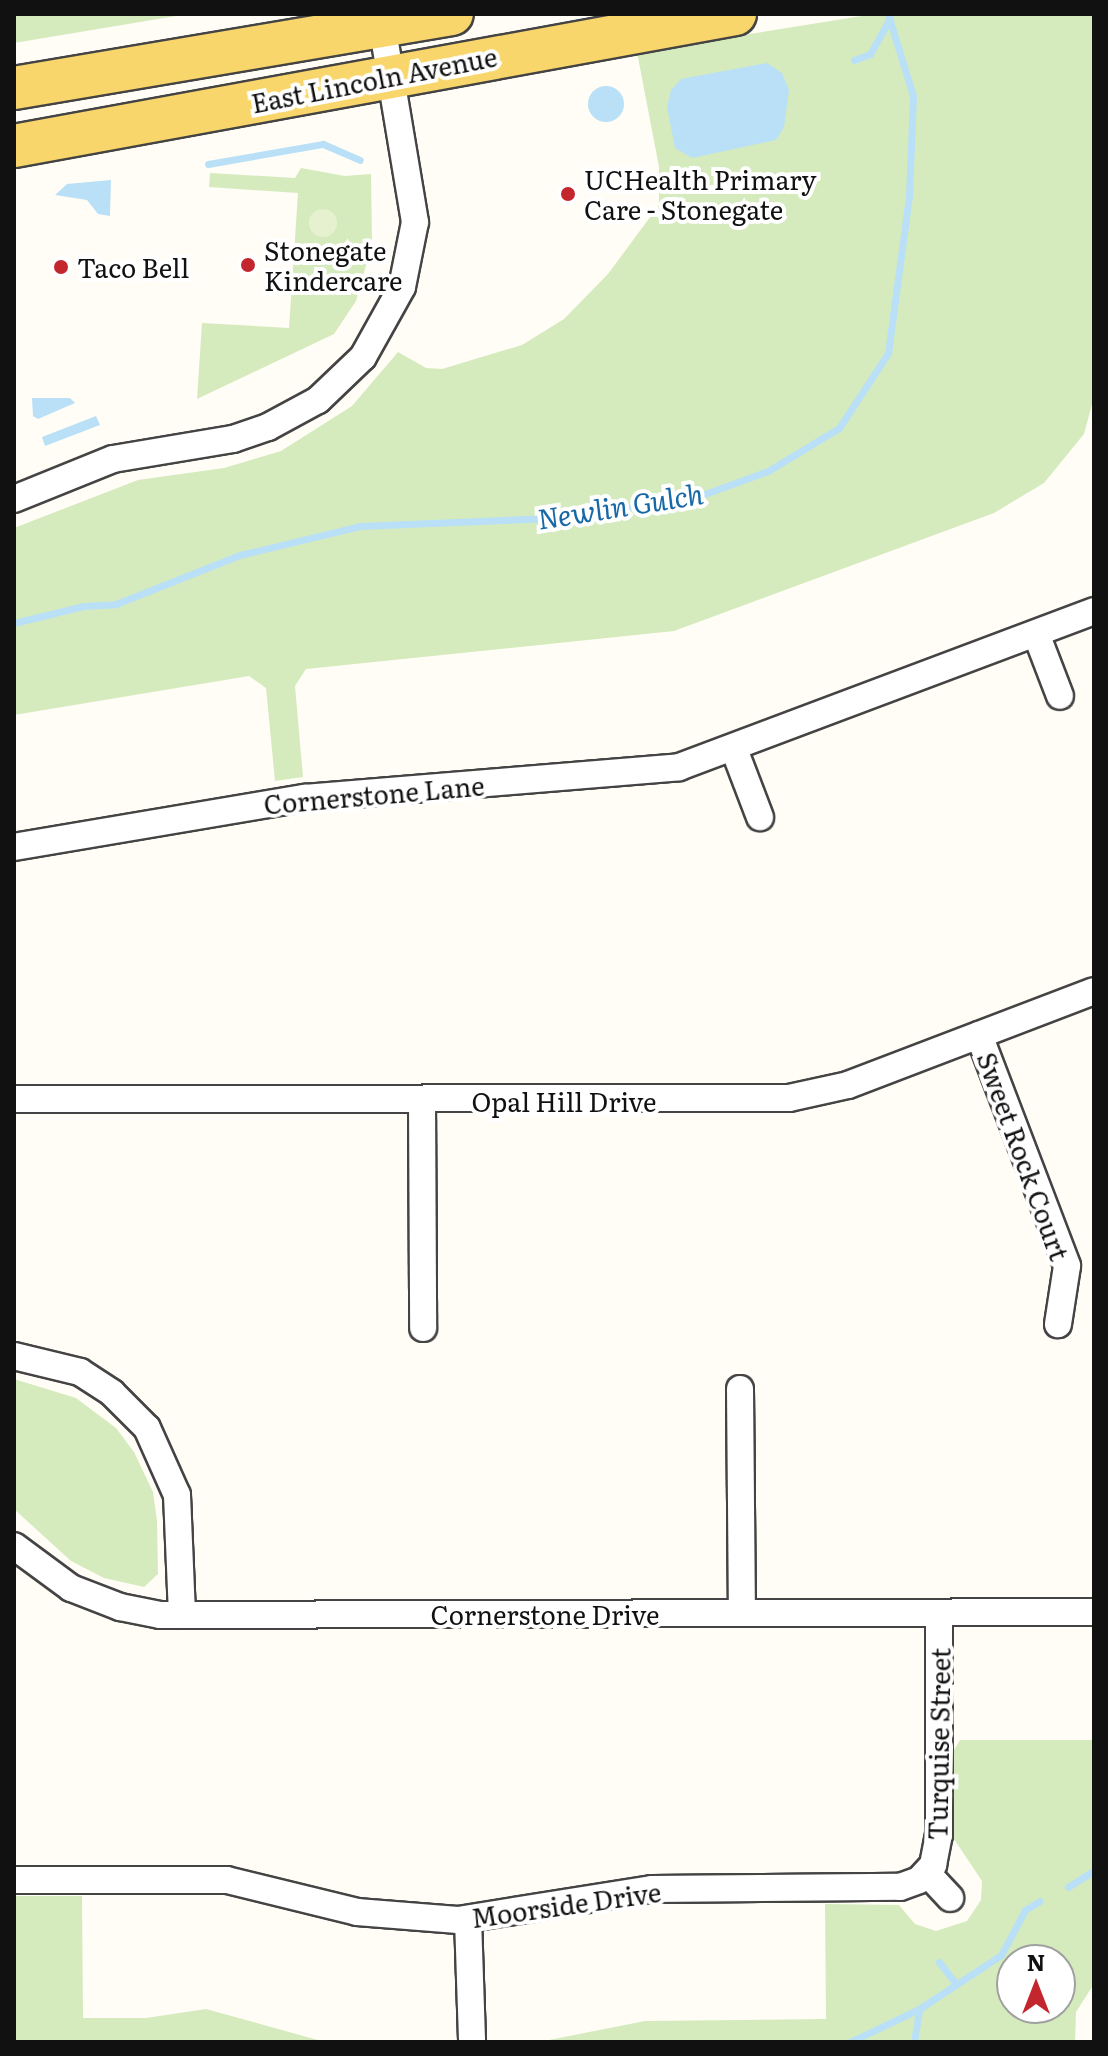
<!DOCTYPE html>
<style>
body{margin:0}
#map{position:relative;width:1108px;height:2056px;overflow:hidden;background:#fffdf5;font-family:Literata,serif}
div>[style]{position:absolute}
.green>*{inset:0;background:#d5ebbd}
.pitch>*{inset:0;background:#e6f2cf}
.round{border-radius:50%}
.water>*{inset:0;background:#b9e0f7}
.stream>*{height:7px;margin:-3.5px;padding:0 3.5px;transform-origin:3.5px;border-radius:3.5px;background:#b9e0f7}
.roads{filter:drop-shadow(2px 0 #444) drop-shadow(-2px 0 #444) drop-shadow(0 2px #444) drop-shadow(0 -2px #444)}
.street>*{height:26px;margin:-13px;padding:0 13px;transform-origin:13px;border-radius:13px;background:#fff}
.primary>*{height:42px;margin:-21px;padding:0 21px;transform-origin:21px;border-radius:21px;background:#f9d66b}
.dots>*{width:22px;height:22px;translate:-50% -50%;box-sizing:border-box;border:4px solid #fff;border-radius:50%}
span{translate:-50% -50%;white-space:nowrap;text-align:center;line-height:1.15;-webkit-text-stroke:8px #fff;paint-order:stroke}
.street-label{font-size:26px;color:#111}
.poi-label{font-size:26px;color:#111}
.left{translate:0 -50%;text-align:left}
.water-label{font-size:28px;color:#1768a6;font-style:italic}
.frame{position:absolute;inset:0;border:16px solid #111;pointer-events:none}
.north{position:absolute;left:996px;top:1944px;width:80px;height:80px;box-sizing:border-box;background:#fff;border:2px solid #a0a0a0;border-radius:50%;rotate:0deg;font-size:22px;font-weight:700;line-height:32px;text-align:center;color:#111}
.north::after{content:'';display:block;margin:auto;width:28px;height:36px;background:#c4262e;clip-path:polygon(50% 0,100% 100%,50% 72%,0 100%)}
</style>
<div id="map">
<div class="green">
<div style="clip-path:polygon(14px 14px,188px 14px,14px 43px)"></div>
<div style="clip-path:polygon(874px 14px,1094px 14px,1094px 397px,1084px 434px,1044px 483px,994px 513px,674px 631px,306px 669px,295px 686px,303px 777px,275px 781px,266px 688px,249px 676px,14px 715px,14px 528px,138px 480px,224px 468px,281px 451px,352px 406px,398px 352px,426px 368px,442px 369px,522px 345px,564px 319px,608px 274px,659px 205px,659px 167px,637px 52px)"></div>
<div style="clip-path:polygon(301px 168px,345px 176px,371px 174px,372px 244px,356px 301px,334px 334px,197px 399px,202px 323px,289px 328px,298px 193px,209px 187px,210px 173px,295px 178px)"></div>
<div style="clip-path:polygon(14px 1379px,76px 1398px,116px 1428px,134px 1452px,153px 1492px,157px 1521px,158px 1574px,144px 1587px,104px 1578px,71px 1561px,14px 1509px)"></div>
<div style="clip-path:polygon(evenodd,960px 1740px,1094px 1740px,1094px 1984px,1076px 2012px,1075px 2042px,539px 2042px,645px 2021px,826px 2019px,825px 1904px,899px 1905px,915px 1924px,936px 1931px,967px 1921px,981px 1900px,982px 1881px,954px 1839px,954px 1750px,960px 1740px,1012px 1960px,1060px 1960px,1060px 2008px,1012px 2008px,1012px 1960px)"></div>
<div style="clip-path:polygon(14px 1896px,82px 1896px,83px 2018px,146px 2018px,206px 2009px,325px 2042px,14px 2042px)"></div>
</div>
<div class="pitch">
<div class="round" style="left:309px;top:209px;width:28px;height:28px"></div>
</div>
<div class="water">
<div style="clip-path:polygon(767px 63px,782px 73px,789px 90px,784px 127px,776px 140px,692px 158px,675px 148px,667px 107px,671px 90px,681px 79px)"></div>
<div class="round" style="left:588px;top:86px;width:36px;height:36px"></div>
<div style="clip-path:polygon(111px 180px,110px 216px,98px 214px,87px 200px,55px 195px,67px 184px)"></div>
<div style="clip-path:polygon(32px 398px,70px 398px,75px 403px,38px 419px,33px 416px)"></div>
<div style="clip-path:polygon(96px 416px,100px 425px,45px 446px,42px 437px)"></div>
</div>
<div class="stream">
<div style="left:854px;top:60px;width:17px;rotate:-21deg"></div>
<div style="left:870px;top:54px;width:41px;rotate:-60.9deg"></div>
<div style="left:208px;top:164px;width:117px;rotate:-9.9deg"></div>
<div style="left:323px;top:144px;width:40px;rotate:23.4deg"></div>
<div style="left:14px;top:623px;width:71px;rotate:-13.8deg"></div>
<div style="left:83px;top:606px;width:33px;rotate:-3deg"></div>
<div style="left:116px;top:604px;width:133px;rotate:-21.6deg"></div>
<div style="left:240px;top:555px;width:123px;rotate:-13.6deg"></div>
<div style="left:360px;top:526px;width:193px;rotate:-2.4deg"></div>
<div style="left:553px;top:518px;width:139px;rotate:-7.8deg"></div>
<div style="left:691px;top:499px;width:82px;rotate:-20deg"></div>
<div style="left:768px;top:471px;width:83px;rotate:-31.2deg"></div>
<div style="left:839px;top:428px;width:90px;rotate:-56.8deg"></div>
<div style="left:888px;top:353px;width:158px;rotate:-82.4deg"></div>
<div style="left:909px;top:196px;width:100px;rotate:-87.7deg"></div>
<div style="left:913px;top:96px;width:86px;rotate:-107deg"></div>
<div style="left:1068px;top:1887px;width:31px;rotate:-32deg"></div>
<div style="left:939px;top:1962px;width:28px;rotate:52deg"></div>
<div style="left:850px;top:2042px;width:76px;rotate:-25.6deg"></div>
<div style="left:919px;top:2009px;width:98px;rotate:-33.4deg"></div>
<div style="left:1001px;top:1955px;width:51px;rotate:-61.9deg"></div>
<div style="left:1025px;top:1910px;width:17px;rotate:-31deg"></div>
<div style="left:914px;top:2042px;width:33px;rotate:-81deg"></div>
</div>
<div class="roads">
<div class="street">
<div style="left:14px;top:499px;width:107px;rotate:-22deg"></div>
<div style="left:113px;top:459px;width:122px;rotate:-9.5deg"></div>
<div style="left:233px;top:439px;width:37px;rotate:-19deg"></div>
<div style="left:268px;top:427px;width:57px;rotate:-28.4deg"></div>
<div style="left:318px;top:400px;width:62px;rotate:-43.7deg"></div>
<div style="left:363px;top:357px;width:80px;rotate:-60.9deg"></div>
<div style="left:402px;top:287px;width:66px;rotate:-78.7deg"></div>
<div style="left:415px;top:222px;width:201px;rotate:-99.5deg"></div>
<div style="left:1037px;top:636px;width:64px;rotate:69deg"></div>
<div style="left:734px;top:749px;width:73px;rotate:69.1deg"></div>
<div style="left:14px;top:847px;width:295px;rotate:-9.6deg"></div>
<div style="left:305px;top:798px;width:375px;rotate:-4.7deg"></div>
<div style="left:679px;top:767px;width:443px;rotate:-20.6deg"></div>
<div style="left:979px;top:1035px;width:247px;rotate:69.1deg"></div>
<div style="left:1067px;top:1266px;width:59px;rotate:98.8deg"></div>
<div style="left:14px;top:1099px;width:775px;rotate:-0.07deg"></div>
<div style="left:789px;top:1098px;width:60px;rotate:-12.4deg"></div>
<div style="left:848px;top:1085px;width:263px;rotate:-20.9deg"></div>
<div style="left:422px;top:1101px;width:227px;rotate:89.7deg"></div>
<div style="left:14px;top:1356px;width:68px;rotate:13.6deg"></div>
<div style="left:80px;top:1372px;width:38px;rotate:33deg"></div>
<div style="left:112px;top:1393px;width:49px;rotate:45deg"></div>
<div style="left:147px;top:1428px;width:73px;rotate:65.9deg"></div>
<div style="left:177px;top:1495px;width:120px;rotate:87.6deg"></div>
<div style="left:740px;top:1389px;width:224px;rotate:89.5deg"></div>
<div style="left:14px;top:1546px;width:71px;rotate:36.4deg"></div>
<div style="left:71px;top:1588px;width:53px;rotate:21.2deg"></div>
<div style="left:120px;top:1607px;width:41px;rotate:11.3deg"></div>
<div style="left:160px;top:1615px;width:934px;rotate:-0.18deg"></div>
<div style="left:927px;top:1873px;width:34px;rotate:47deg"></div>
<div style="left:14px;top:1880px;width:213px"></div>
<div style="left:227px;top:1880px;width:134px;rotate:13.8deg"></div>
<div style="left:357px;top:1912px;width:101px;rotate:4.5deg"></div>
<div style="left:458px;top:1920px;width:196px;rotate:-9.1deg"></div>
<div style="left:652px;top:1889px;width:248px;rotate:-0.5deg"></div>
<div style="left:900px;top:1887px;width:20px;rotate:-20deg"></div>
<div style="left:919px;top:1880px;width:21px;rotate:-47deg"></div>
<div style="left:933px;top:1865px;width:31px;rotate:-79deg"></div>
<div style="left:939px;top:1835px;width:222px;rotate:-90deg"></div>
<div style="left:468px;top:1919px;width:123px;rotate:88.1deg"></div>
</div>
<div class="primary">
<div style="left:14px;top:88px;width:444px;rotate:-9.6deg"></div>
<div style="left:14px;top:146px;width:733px;rotate:-10.37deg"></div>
</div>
</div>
<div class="dots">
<div style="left:568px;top:194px;background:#c4262e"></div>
<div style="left:248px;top:265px;background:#c4262e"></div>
<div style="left:61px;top:267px;background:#c4262e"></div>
</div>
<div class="street-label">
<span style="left:374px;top:79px;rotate:-11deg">East Lincoln Avenue</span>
<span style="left:374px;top:794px;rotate:-5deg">Cornerstone Lane</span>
<span style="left:564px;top:1101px">Opal Hill Drive</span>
<span style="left:1024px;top:1156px;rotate:70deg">Sweet Rock Court</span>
<span style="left:545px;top:1614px">Cornerstone Drive</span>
<span style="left:938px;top:1744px;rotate:-89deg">Turquise Street</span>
<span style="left:566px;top:1904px;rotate:-8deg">Moorside Drive</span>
</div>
<div class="poi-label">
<span class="left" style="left:584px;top:194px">UCHealth Primary<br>Care - Stonegate</span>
<span class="left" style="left:264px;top:265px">Stonegate<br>Kindercare</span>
<span class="left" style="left:77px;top:267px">Taco Bell</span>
</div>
<div class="water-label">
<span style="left:620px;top:505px;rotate:-9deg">Newlin Gulch</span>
</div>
<div class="frame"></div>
<div class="north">N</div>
</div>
